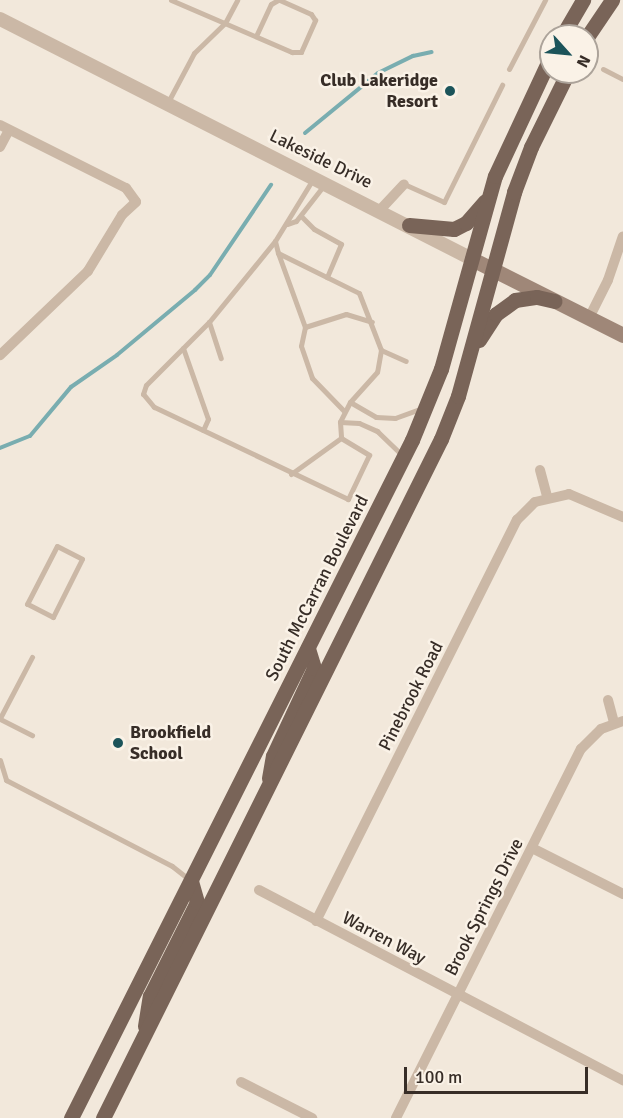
<!DOCTYPE html>
<style>
body{margin:0}
#map{position:relative;width:623px;height:1118px;overflow:hidden;background:#f2e8db;font-family:Signika,sans-serif}
div>[style]{position:absolute}
.stream>*{height:4px;margin:-2px;padding:0 2px;transform-origin:2px;border-radius:2px;background:#79adb0}
.service>*{height:5px;margin:-2.5px;padding:0 2.5px;transform-origin:2.5px;border-radius:2.5px;background:#cbb8a6}
.minor>*{height:10px;margin:-5px;padding:0 5px;transform-origin:5px;border-radius:5px;background:#cbb8a6}
.tertiary>*{height:14px;margin:-7px;padding:0 7px;transform-origin:7px;border-radius:7px;background:#cbb8a6}
.secondary>*{height:15px;margin:-7.5px;padding:0 7.5px;transform-origin:7.5px;border-radius:7.5px;background:#9f8778}
.primary>*{height:15px;margin:-7.5px;padding:0 7.5px;transform-origin:7.5px;border-radius:7.5px;background:#796458}
.dots>*{width:16px;height:16px;translate:-50% -50%;box-sizing:border-box;border:3px solid #faf2e7;border-radius:50%}
span{translate:-50% -50%;white-space:nowrap;text-align:center;line-height:1.15;-webkit-text-stroke:5px #faf2e7;paint-order:stroke}
.poi-label{font-size:18px;color:#372d27;font-weight:700}
.right{translate:-100% -50%;text-align:right}
.left{translate:0 -50%;text-align:left}
.street-label{font-size:18px;color:#372d27}
.north{position:absolute;left:539px;top:24px;width:60px;height:60px;box-sizing:border-box;background:#faf2e7;border:2px solid #aca39a;border-radius:50%;rotate:117deg;font-size:16px;font-weight:700;line-height:24px;text-align:center;color:#372d27}
.north::after{content:'';display:block;margin:auto;width:21px;height:27px;background:#1c545a;clip-path:polygon(50% 0,100% 100%,50% 72%,0 100%)}
.scale{position:absolute;left:404px;top:1067px;width:184px;height:27px;box-sizing:border-box;border:3px solid #372d27;border-top:0;padding-left:8px;font-size:18px;line-height:21px;white-space:nowrap;color:#372d27;-webkit-text-stroke:4px #faf2e7;paint-order:stroke}
</style>
<div id="map">
<div class="stream">
<div style="left:305px;top:133px;width:94px;rotate:-39.4deg"></div>
<div style="left:378px;top:73px;width:39px;rotate:-26deg"></div>
<div style="left:413px;top:56px;width:19px;rotate:-12deg"></div>
<div style="left:0;top:448px;width:32px;rotate:-22deg"></div>
<div style="left:30px;top:436px;width:64px;rotate:-50.1deg"></div>
<div style="left:71px;top:387px;width:56px;rotate:-34.8deg"></div>
<div style="left:117px;top:355px;width:102px;rotate:-39.8deg"></div>
<div style="left:195px;top:290px;width:21px;rotate:-45deg"></div>
<div style="left:210px;top:275px;width:109px;rotate:-55.9deg"></div>
</div>
<div class="service">
<div style="left:171px;top:0;width:132px;rotate:23.3deg"></div>
<div style="left:292px;top:52px;width:9px"></div>
<div style="left:301px;top:52px;width:35px;rotate:-66deg"></div>
<div style="left:315px;top:20px;width:7px;rotate:-124deg"></div>
<div style="left:311px;top:14px;width:35px;rotate:-156deg"></div>
<div style="left:256px;top:36px;width:35px;rotate:-65deg"></div>
<div style="left:271px;top:4px;width:8px;rotate:-30deg"></div>
<div style="left:509px;top:69px;width:78px;rotate:-62.4deg"></div>
<div style="left:603px;top:69px;width:22px;rotate:27deg"></div>
<div style="left:168px;top:102px;width:55px;rotate:-62deg"></div>
<div style="left:194px;top:53px;width:43px;rotate:-44.1deg"></div>
<div style="left:225px;top:23px;width:26px;rotate:-62deg"></div>
<div style="left:404px;top:184px;width:44px;rotate:24.2deg"></div>
<div style="left:444px;top:202px;width:131px;rotate:-63.6deg"></div>
<div style="left:301px;top:216px;width:18px;rotate:45deg"></div>
<div style="left:314px;top:229px;width:31px;rotate:29deg"></div>
<div style="left:341px;top:244px;width:36px;rotate:113deg"></div>
<div style="left:287px;top:224px;width:9px;rotate:-18deg"></div>
<div style="left:296px;top:221px;width:46px;rotate:-52.1deg"></div>
<div style="left:275px;top:241px;width:12px;rotate:76deg"></div>
<div style="left:278px;top:253px;width:90px;rotate:26.3deg"></div>
<div style="left:359px;top:293px;width:61px;rotate:68.9deg"></div>
<div style="left:381px;top:350px;width:22px;rotate:100deg"></div>
<div style="left:377px;top:372px;width:40px;rotate:132deg"></div>
<div style="left:350px;top:402px;width:22px;rotate:117deg"></div>
<div style="left:340px;top:422px;width:16px;rotate:86deg"></div>
<div style="left:341px;top:438px;width:33px;rotate:31deg"></div>
<div style="left:369px;top:455px;width:49px;rotate:115.5deg"></div>
<div style="left:348px;top:499px;width:215px;rotate:-154.6deg"></div>
<div style="left:154px;top:407px;width:17px;rotate:-130deg"></div>
<div style="left:143px;top:394px;width:9px;rotate:-72deg"></div>
<div style="left:146px;top:385px;width:89px;rotate:-45deg"></div>
<div style="left:209px;top:322px;width:104px;rotate:-50.8deg"></div>
<div style="left:275px;top:241px;width:73px;rotate:-58.5deg"></div>
<div style="left:278px;top:253px;width:79px;rotate:70deg"></div>
<div style="left:305px;top:327px;width:19px;rotate:102deg"></div>
<div style="left:301px;top:346px;width:34px;rotate:71deg"></div>
<div style="left:312px;top:378px;width:46px;rotate:45.9deg"></div>
<div style="left:209px;top:322px;width:38px;rotate:72deg"></div>
<div style="left:305px;top:327px;width:43px;rotate:-17.6deg"></div>
<div style="left:346px;top:314px;width:27px;rotate:17deg"></div>
<div style="left:183px;top:348px;width:75px;rotate:70.6deg"></div>
<div style="left:208px;top:419px;width:12px;rotate:114deg"></div>
<div style="left:381px;top:350px;width:27px;rotate:24deg"></div>
<div style="left:350px;top:402px;width:30px;rotate:30deg"></div>
<div style="left:376px;top:417px;width:19px;rotate:3deg"></div>
<div style="left:395px;top:418px;width:29px;rotate:-20deg"></div>
<div style="left:340px;top:422px;width:19px;rotate:3deg"></div>
<div style="left:359px;top:423px;width:20px;rotate:24deg"></div>
<div style="left:377px;top:431px;width:35px;rotate:44deg"></div>
<div style="left:291px;top:474px;width:62px;rotate:-35.8deg"></div>
<div style="left:57px;top:546px;width:28px;rotate:27deg"></div>
<div style="left:82px;top:559px;width:65px;rotate:116.6deg"></div>
<div style="left:53px;top:617px;width:29px;rotate:-153deg"></div>
<div style="left:27px;top:604px;width:65px;rotate:-62.7deg"></div>
<div style="left:0;top:718px;width:69px;rotate:-62.3deg"></div>
<div style="left:0;top:719px;width:36px;rotate:27deg"></div>
<div style="left:0;top:760px;width:21px;rotate:73deg"></div>
<div style="left:6px;top:780px;width:187px;rotate:27.4deg"></div>
<div style="left:172px;top:866px;width:23px;rotate:38deg"></div>
</div>
<div class="minor">
<div style="left:0;top:125px;width:141px;rotate:26.6deg"></div>
<div style="left:126px;top:188px;width:17px;rotate:54deg"></div>
<div style="left:136px;top:202px;width:19px;rotate:137deg"></div>
<div style="left:122px;top:215px;width:66px;rotate:121.3deg"></div>
<div style="left:88px;top:271px;width:122px;rotate:136.3deg"></div>
<div style="left:0;top:147px;width:19px;rotate:-62deg"></div>
<div style="left:380px;top:210px;width:35px;rotate:-47deg"></div>
<div style="left:589px;top:318px;width:42px;rotate:-63.4deg"></div>
<div style="left:608px;top:280px;width:46px;rotate:-71.2deg"></div>
<div style="left:540px;top:470px;width:28px;rotate:75deg"></div>
<div style="left:608px;top:700px;width:24px;rotate:75deg"></div>
<div style="left:532px;top:848px;width:102px;rotate:26.8deg"></div>
<div style="left:259px;top:890px;width:411px;rotate:27.6deg"></div>
<div style="left:316px;top:921px;width:449px;rotate:-63.4deg"></div>
<div style="left:517px;top:520px;width:25px;rotate:-45deg"></div>
<div style="left:535px;top:502px;width:35px;rotate:-13deg"></div>
<div style="left:569px;top:494px;width:59px;rotate:23.1deg"></div>
<div style="left:241px;top:1082px;width:80px;rotate:26.9deg"></div>
<div style="left:396px;top:1118px;width:413px;rotate:-63.4deg"></div>
<div style="left:581px;top:749px;width:28px;rotate:-45deg"></div>
<div style="left:601px;top:729px;width:23px;rotate:-20deg"></div>
</div>
<div class="tertiary">
<div style="left:0;top:19px;width:530px;rotate:26.95deg"></div>
</div>
<div class="secondary">
<div style="left:472px;top:259px;width:169px;rotate:26.7deg"></div>
</div>
<div class="primary">
<div style="left:562px;top:36px;width:42px;rotate:-59.7deg"></div>
<div style="left:587px;top:37px;width:45px;rotate:-56deg"></div>
<div style="left:409px;top:225px;width:45px;rotate:5.1deg"></div>
<div style="left:454px;top:229px;width:13px;rotate:-27deg"></div>
<div style="left:466px;top:223px;width:29px;rotate:-49deg"></div>
<div style="left:479px;top:340px;width:31px;rotate:-57deg"></div>
<div style="left:496px;top:314px;width:24px;rotate:-36deg"></div>
<div style="left:515px;top:300px;width:22px;rotate:-8deg"></div>
<div style="left:537px;top:297px;width:18px;rotate:13deg"></div>
<div style="left:269px;top:778px;width:22px;rotate:-80deg"></div>
<div style="left:273px;top:756px;width:97px;rotate:-65deg"></div>
<div style="left:314px;top:668px;width:21px;rotate:-107deg"></div>
<div style="left:145px;top:1026px;width:30px;rotate:-81deg"></div>
<div style="left:150px;top:996px;width:105px;rotate:-63.4deg"></div>
<div style="left:197px;top:902px;width:22px;rotate:-106deg"></div>
<div style="left:71px;top:1118px;width:759px;rotate:-63.3deg"></div>
<div style="left:412px;top:440px;width:77px;rotate:-67.8deg"></div>
<div style="left:441px;top:369px;width:200px;rotate:-74.4deg"></div>
<div style="left:495px;top:176px;width:132px;rotate:-65deg"></div>
<div style="left:103px;top:1118px;width:758px;rotate:-63.54deg"></div>
<div style="left:441px;top:439px;width:46px;rotate:-68.4deg"></div>
<div style="left:458px;top:396px;width:212px;rotate:-74.6deg"></div>
<div style="left:514px;top:192px;width:48px;rotate:-69.3deg"></div>
<div style="left:531px;top:147px;width:84px;rotate:-63.7deg"></div>
</div>
<div class="dots">
<div style="left:450px;top:91px;background:#1c545a"></div>
<div style="left:118px;top:743px;background:#1c545a"></div>
</div>
<div class="poi-label">
<span class="right" style="left:438px;top:91px">Club Lakeridge<br>Resort</span>
<span class="left" style="left:130px;top:743px">Brookfield<br>School</span>
</div>
<div class="street-label">
<span style="left:321px;top:159px;rotate:26deg">Lakeside Drive</span>
<span style="left:317px;top:588px;rotate:-63deg">South McCarran Boulevard</span>
<span style="left:411px;top:696px;rotate:-63deg">Pinebrook Road</span>
<span style="left:484px;top:907px;rotate:-63deg">Brook Springs Drive</span>
<span style="left:384px;top:938px;rotate:28deg">Warren Way</span>
</div>
<div class="north">N</div>
<div class="scale">100 m</div>
</div>
